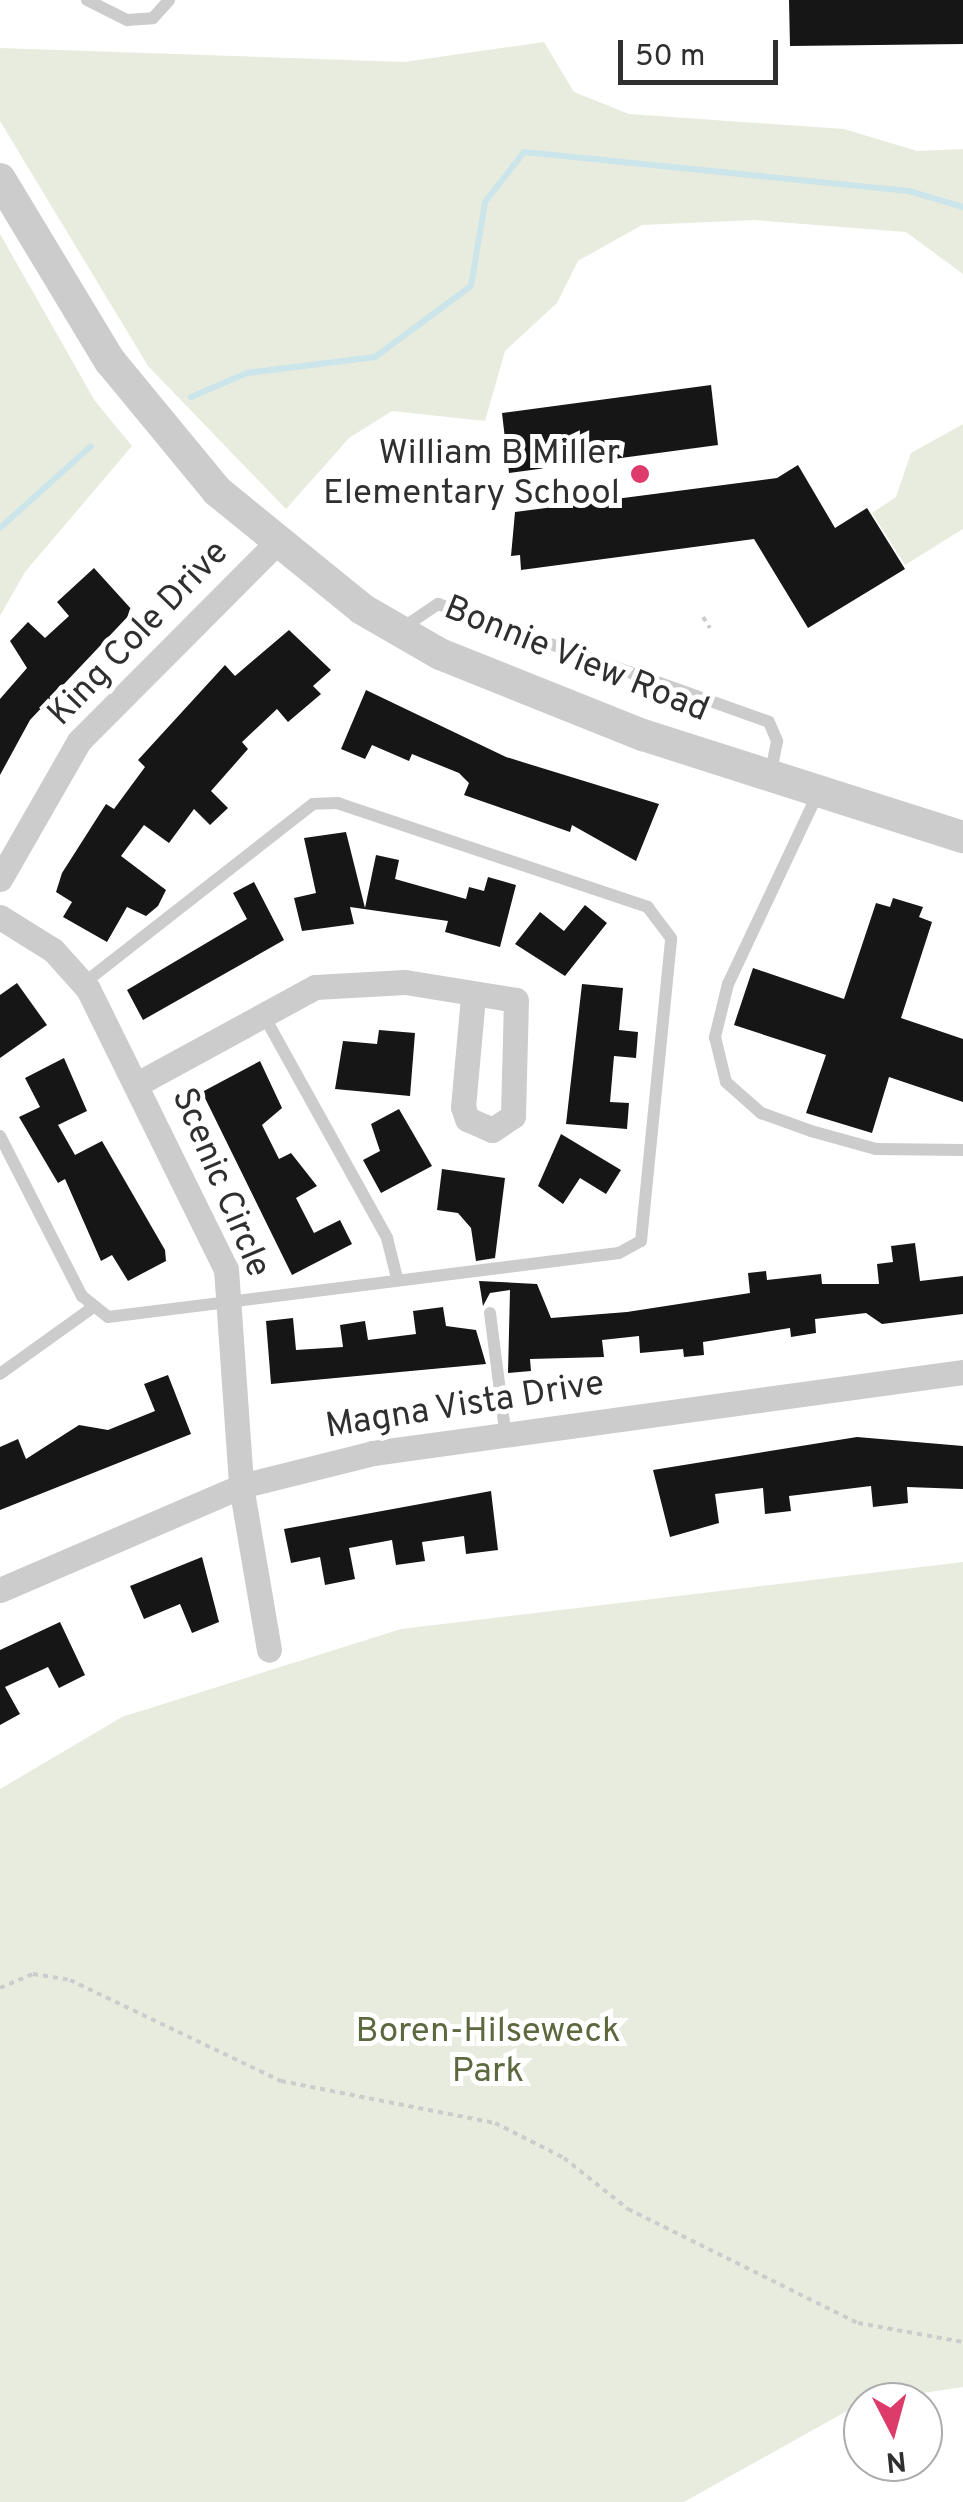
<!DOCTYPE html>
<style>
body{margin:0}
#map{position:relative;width:963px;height:2502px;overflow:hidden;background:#fff;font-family:Overpass,sans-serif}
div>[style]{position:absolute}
.green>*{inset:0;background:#e8ecde}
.stream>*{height:6px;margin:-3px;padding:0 3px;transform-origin:3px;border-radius:3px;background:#cbe5ea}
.building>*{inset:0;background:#161616}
.path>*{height:4px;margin-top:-2px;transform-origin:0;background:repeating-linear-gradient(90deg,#ccc 0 5px,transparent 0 10px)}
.service>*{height:12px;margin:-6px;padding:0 6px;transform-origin:6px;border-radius:6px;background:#ccc}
.minor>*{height:25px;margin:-12.5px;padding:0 12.5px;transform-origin:12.5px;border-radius:12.5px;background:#ccc}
.tertiary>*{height:32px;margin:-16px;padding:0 16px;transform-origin:16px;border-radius:16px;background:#ccc}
.dots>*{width:28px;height:28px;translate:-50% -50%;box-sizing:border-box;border:5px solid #fff;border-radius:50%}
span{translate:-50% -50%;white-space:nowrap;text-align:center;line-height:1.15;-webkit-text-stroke:10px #fff;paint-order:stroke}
.poi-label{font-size:35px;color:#2f2f2f}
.right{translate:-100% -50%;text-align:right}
.street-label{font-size:35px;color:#2f2f2f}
.park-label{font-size:35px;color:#5c693f}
.north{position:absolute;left:843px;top:2382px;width:100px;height:100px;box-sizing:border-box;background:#fff;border:2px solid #acacac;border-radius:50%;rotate:174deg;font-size:28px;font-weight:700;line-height:40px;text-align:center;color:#2f2f2f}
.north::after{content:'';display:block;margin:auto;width:35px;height:45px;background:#dd3b69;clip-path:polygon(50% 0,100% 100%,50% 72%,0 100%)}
.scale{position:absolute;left:618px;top:40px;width:160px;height:45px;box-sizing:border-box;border:5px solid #2f2f2f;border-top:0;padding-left:12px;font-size:30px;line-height:35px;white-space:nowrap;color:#2f2f2f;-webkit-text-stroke:8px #fff;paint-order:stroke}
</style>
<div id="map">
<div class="green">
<div style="clip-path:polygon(544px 42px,574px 92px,629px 114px,844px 129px,917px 151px,963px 149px,963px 274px,906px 232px,754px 220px,642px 225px,578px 261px,557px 303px,505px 351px,485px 421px,392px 411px,349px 438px,286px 509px,148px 366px,0 121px,0 48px,404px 62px)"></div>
<div style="clip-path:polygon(0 234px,95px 401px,132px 446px,25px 572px,0 616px)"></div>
<div style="clip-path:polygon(963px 424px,963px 529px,905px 565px,872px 513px,896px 497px,911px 453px)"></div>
<div style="clip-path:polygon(963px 1562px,963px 2387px,863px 2402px,684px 2502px,0 2502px,0 1789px,122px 1717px,401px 1629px)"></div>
</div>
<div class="stream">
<div style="left:191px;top:397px;width:61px;rotate:-23.2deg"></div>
<div style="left:247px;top:373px;width:129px;rotate:-7.1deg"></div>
<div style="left:375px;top:357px;width:119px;rotate:-36.5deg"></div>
<div style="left:471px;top:286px;width:85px;rotate:-80.5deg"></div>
<div style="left:485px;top:202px;width:63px;rotate:-52deg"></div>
<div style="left:524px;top:152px;width:387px;rotate:5.8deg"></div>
<div style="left:909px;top:191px;width:56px;rotate:16.5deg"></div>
<div style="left:0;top:528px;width:122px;rotate:-42deg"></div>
</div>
<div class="building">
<div style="clip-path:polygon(789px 0,963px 0,963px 44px,790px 46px)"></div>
<div style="clip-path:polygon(711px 385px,718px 445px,509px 473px,502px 413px)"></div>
<div style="clip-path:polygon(798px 465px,835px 528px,867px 508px,905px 569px,808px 628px,754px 539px,521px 570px,520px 555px,511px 556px,515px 512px,777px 478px)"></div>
<div style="clip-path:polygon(94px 568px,133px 611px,30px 720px,0 775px,0 699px,27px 668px,10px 641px,28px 622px,45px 638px,69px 616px,57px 602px)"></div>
<div style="clip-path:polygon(289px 630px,331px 670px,313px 686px,321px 694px,288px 722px,277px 709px,242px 742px,248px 749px,211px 791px,228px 808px,210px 825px,194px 809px,169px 843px,144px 825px,121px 856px,166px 890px,158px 906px,146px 916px,127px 907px,107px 942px,63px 917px,72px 902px,56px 892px,62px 873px,106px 804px,114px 809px,145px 767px,138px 760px,225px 665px,235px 676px)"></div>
<div style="clip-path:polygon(366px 690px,506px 757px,659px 804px,636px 861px,572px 825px,570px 832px,464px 795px,469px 783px,459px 773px,412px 754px,409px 761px,372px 745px,365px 759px,341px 749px)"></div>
<div style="clip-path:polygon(346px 832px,365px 908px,376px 855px,399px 860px,395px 879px,466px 899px,469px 887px,484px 891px,488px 877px,516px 885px,500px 947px,445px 932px,448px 921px,350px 907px,354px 924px,302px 931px,294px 898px,316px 893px,304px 838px)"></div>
<div style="clip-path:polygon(254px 882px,284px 940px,143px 1020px,127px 990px,247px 919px,233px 893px)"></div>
<div style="clip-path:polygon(893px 898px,923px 907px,919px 917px,932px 922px,901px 1018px,963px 1039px,963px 1102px,889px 1077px,872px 1133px,806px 1113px,826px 1055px,734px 1025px,753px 968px,844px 999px,876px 903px,890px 907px)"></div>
<div style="clip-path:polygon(585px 905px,607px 923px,565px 976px,515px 944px,540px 912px,564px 931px)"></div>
<div style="clip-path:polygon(17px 983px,47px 1025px,0 1058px,0 995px)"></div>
<div style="clip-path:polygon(582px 984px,623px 988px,619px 1030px,638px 1032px,636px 1058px,614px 1056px,610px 1102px,629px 1103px,627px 1129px,566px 1124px)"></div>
<div style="clip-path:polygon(379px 1030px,415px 1033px,410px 1096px,335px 1089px,343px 1041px,377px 1044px)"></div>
<div style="clip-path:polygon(64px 1058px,87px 1111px,58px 1125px,75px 1155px,102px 1141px,165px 1250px,166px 1261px,128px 1281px,112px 1255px,101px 1261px,65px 1179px,58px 1183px,19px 1117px,40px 1107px,25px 1078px)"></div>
<div style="clip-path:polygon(260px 1061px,282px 1108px,262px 1125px,279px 1159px,291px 1153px,317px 1186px,296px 1198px,314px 1233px,340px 1220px,352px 1244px,292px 1275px,202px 1092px)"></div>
<div style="clip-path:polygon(399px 1109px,432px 1166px,381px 1193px,363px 1160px,380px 1151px,371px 1124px)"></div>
<div style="clip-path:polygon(561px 1134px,621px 1170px,606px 1194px,580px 1178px,563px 1204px,538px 1186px)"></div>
<div style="clip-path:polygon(442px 1169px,505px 1178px,495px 1258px,476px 1261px,471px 1228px,458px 1213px,437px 1210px)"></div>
<div style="clip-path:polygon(915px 1243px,920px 1281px,963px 1276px,963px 1314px,882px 1324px,866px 1313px,815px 1319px,816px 1333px,791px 1337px,790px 1328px,703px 1342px,704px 1355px,684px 1357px,683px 1349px,640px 1353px,639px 1336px,602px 1340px,604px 1357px,530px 1359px,531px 1371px,508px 1373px,510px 1290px,490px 1293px,483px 1306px,479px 1281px,537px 1284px,551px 1318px,627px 1312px,750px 1293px,748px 1273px,766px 1271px,767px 1280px,821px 1274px,822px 1284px,879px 1284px,877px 1264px,893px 1262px,891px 1246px)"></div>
<div style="clip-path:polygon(443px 1307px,446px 1326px,476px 1330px,486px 1364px,271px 1384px,266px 1321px,293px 1318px,296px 1350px,343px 1347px,340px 1325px,365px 1321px,368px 1340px,416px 1334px,413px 1311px)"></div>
<div style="clip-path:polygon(168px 1375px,191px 1434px,0 1510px,0 1447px,18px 1439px,26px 1459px,79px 1425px,108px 1430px,155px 1411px,144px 1384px)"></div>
<div style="clip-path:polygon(857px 1437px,963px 1446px,963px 1489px,907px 1487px,908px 1503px,873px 1507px,871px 1486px,789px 1496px,791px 1511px,765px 1514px,763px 1488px,715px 1494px,719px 1523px,670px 1537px,653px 1470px)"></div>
<div style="clip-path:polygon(491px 1491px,498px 1550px,466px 1554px,464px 1536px,422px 1542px,425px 1561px,396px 1565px,392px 1540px,349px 1548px,355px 1579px,325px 1585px,320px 1557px,291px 1563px,284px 1529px)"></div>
<div style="clip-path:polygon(202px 1557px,219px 1622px,192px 1633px,180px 1604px,144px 1619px,130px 1586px)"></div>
<div style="clip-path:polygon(60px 1622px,85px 1675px,59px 1688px,48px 1667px,5px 1687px,20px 1714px,0 1725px,0 1650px)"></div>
</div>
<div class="path">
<div style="left:703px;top:617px;width:13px;rotate:58deg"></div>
<div style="left:0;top:1988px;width:36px;rotate:-23deg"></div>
<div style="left:33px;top:1974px;width:37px;rotate:9deg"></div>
<div style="left:70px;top:1980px;width:234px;rotate:25.6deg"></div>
<div style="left:281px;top:2081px;width:218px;rotate:11.1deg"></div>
<div style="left:495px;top:2123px;width:77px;rotate:26.9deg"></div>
<div style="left:564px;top:2158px;width:82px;rotate:38.6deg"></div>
<div style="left:628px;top:2209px;width:257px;rotate:26.4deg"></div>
<div style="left:858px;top:2323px;width:107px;rotate:10.3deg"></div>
</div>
<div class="service">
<div style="left:87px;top:0;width:45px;rotate:26.6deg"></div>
<div style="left:127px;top:20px;width:26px;rotate:-4deg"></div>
<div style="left:153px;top:18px;width:24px;rotate:-48deg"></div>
<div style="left:401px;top:629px;width:45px;rotate:-34deg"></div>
<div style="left:438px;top:604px;width:351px;rotate:19.6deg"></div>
<div style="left:769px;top:722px;width:21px;rotate:67deg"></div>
<div style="left:777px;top:741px;width:33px;rotate:101deg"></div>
<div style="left:818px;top:793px;width:211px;rotate:115.2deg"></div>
<div style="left:728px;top:984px;width:55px;rotate:103.8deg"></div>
<div style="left:715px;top:1037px;width:46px;rotate:76.3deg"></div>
<div style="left:726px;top:1082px;width:47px;rotate:41.5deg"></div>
<div style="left:761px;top:1113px;width:53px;rotate:19.8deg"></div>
<div style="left:811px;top:1131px;width:67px;rotate:15.5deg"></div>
<div style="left:876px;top:1149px;width:87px;rotate:0.7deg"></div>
<div style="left:263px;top:1014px;width:256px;rotate:61deg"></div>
<div style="left:387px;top:1238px;width:41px;rotate:76deg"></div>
<div style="left:0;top:1136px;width:180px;rotate:62.9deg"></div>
<div style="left:82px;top:1296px;width:33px;rotate:39deg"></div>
<div style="left:108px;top:1317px;width:515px;rotate:-7.14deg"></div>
<div style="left:619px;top:1253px;width:25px;rotate:-29deg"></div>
<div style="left:641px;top:1241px;width:304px;rotate:-84.3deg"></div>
<div style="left:671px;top:938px;width:39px;rotate:-127deg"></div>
<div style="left:648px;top:907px;width:327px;rotate:-161.5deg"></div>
<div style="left:338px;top:803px;width:25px;rotate:178deg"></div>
<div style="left:313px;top:804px;width:291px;rotate:142deg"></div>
<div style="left:490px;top:1313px;width:118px;rotate:82.7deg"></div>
<div style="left:0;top:1374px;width:113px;rotate:-35.7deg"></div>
</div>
<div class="minor">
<div style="left:0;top:879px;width:159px;rotate:-60.2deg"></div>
<div style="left:79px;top:741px;width:276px;rotate:-45.1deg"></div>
<div style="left:0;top:917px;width:62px;rotate:31.9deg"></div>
<div style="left:53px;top:950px;width:52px;rotate:48.1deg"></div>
<div style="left:88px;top:989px;width:312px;rotate:63.8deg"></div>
<div style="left:226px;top:1269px;width:218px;rotate:86deg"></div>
<div style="left:241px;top:1486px;width:166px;rotate:80.3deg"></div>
<div style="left:139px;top:1083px;width:200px;rotate:-28.6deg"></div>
<div style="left:315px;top:987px;width:90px;rotate:-3.2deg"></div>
<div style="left:405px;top:982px;width:112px;rotate:9.2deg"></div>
<div style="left:516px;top:1000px;width:116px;rotate:91.5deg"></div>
<div style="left:513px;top:1116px;width:25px;rotate:146deg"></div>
<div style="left:492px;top:1130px;width:27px;rotate:-156deg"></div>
<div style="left:467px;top:1119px;width:13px;rotate:-108deg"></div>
<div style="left:463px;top:1107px;width:110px;rotate:-84.8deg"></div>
<div style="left:0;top:1590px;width:262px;rotate:-23.3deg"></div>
<div style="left:241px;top:1486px;width:136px;rotate:-14deg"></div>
<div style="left:373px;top:1453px;width:596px;rotate:-7.82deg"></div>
</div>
<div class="tertiary">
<div style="left:0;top:179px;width:213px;rotate:58.9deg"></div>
<div style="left:110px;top:361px;width:168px;rotate:50.5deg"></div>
<div style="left:217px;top:491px;width:187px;rotate:39.1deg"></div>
<div style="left:362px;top:609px;width:90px;rotate:30deg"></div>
<div style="left:440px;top:654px;width:219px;rotate:21.8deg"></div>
<div style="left:643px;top:735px;width:336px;rotate:17.7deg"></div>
</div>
<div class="dots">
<div style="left:640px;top:474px;background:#dd3b69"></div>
</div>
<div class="poi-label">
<span class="right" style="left:620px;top:474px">William B Miller<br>Elementary School</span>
</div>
<div class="street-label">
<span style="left:139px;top:634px;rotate:-46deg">King Cole Drive</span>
<span style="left:576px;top:660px;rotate:22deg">Bonnie View Road</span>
<span style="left:220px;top:1183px;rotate:67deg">Scenic Circle</span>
<span style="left:465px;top:1406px;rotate:-9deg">Magna Vista Drive</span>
</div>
<div class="park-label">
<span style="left:488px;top:2052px">Boren-Hilseweck<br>Park</span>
</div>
<div class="north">N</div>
<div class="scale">50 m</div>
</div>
